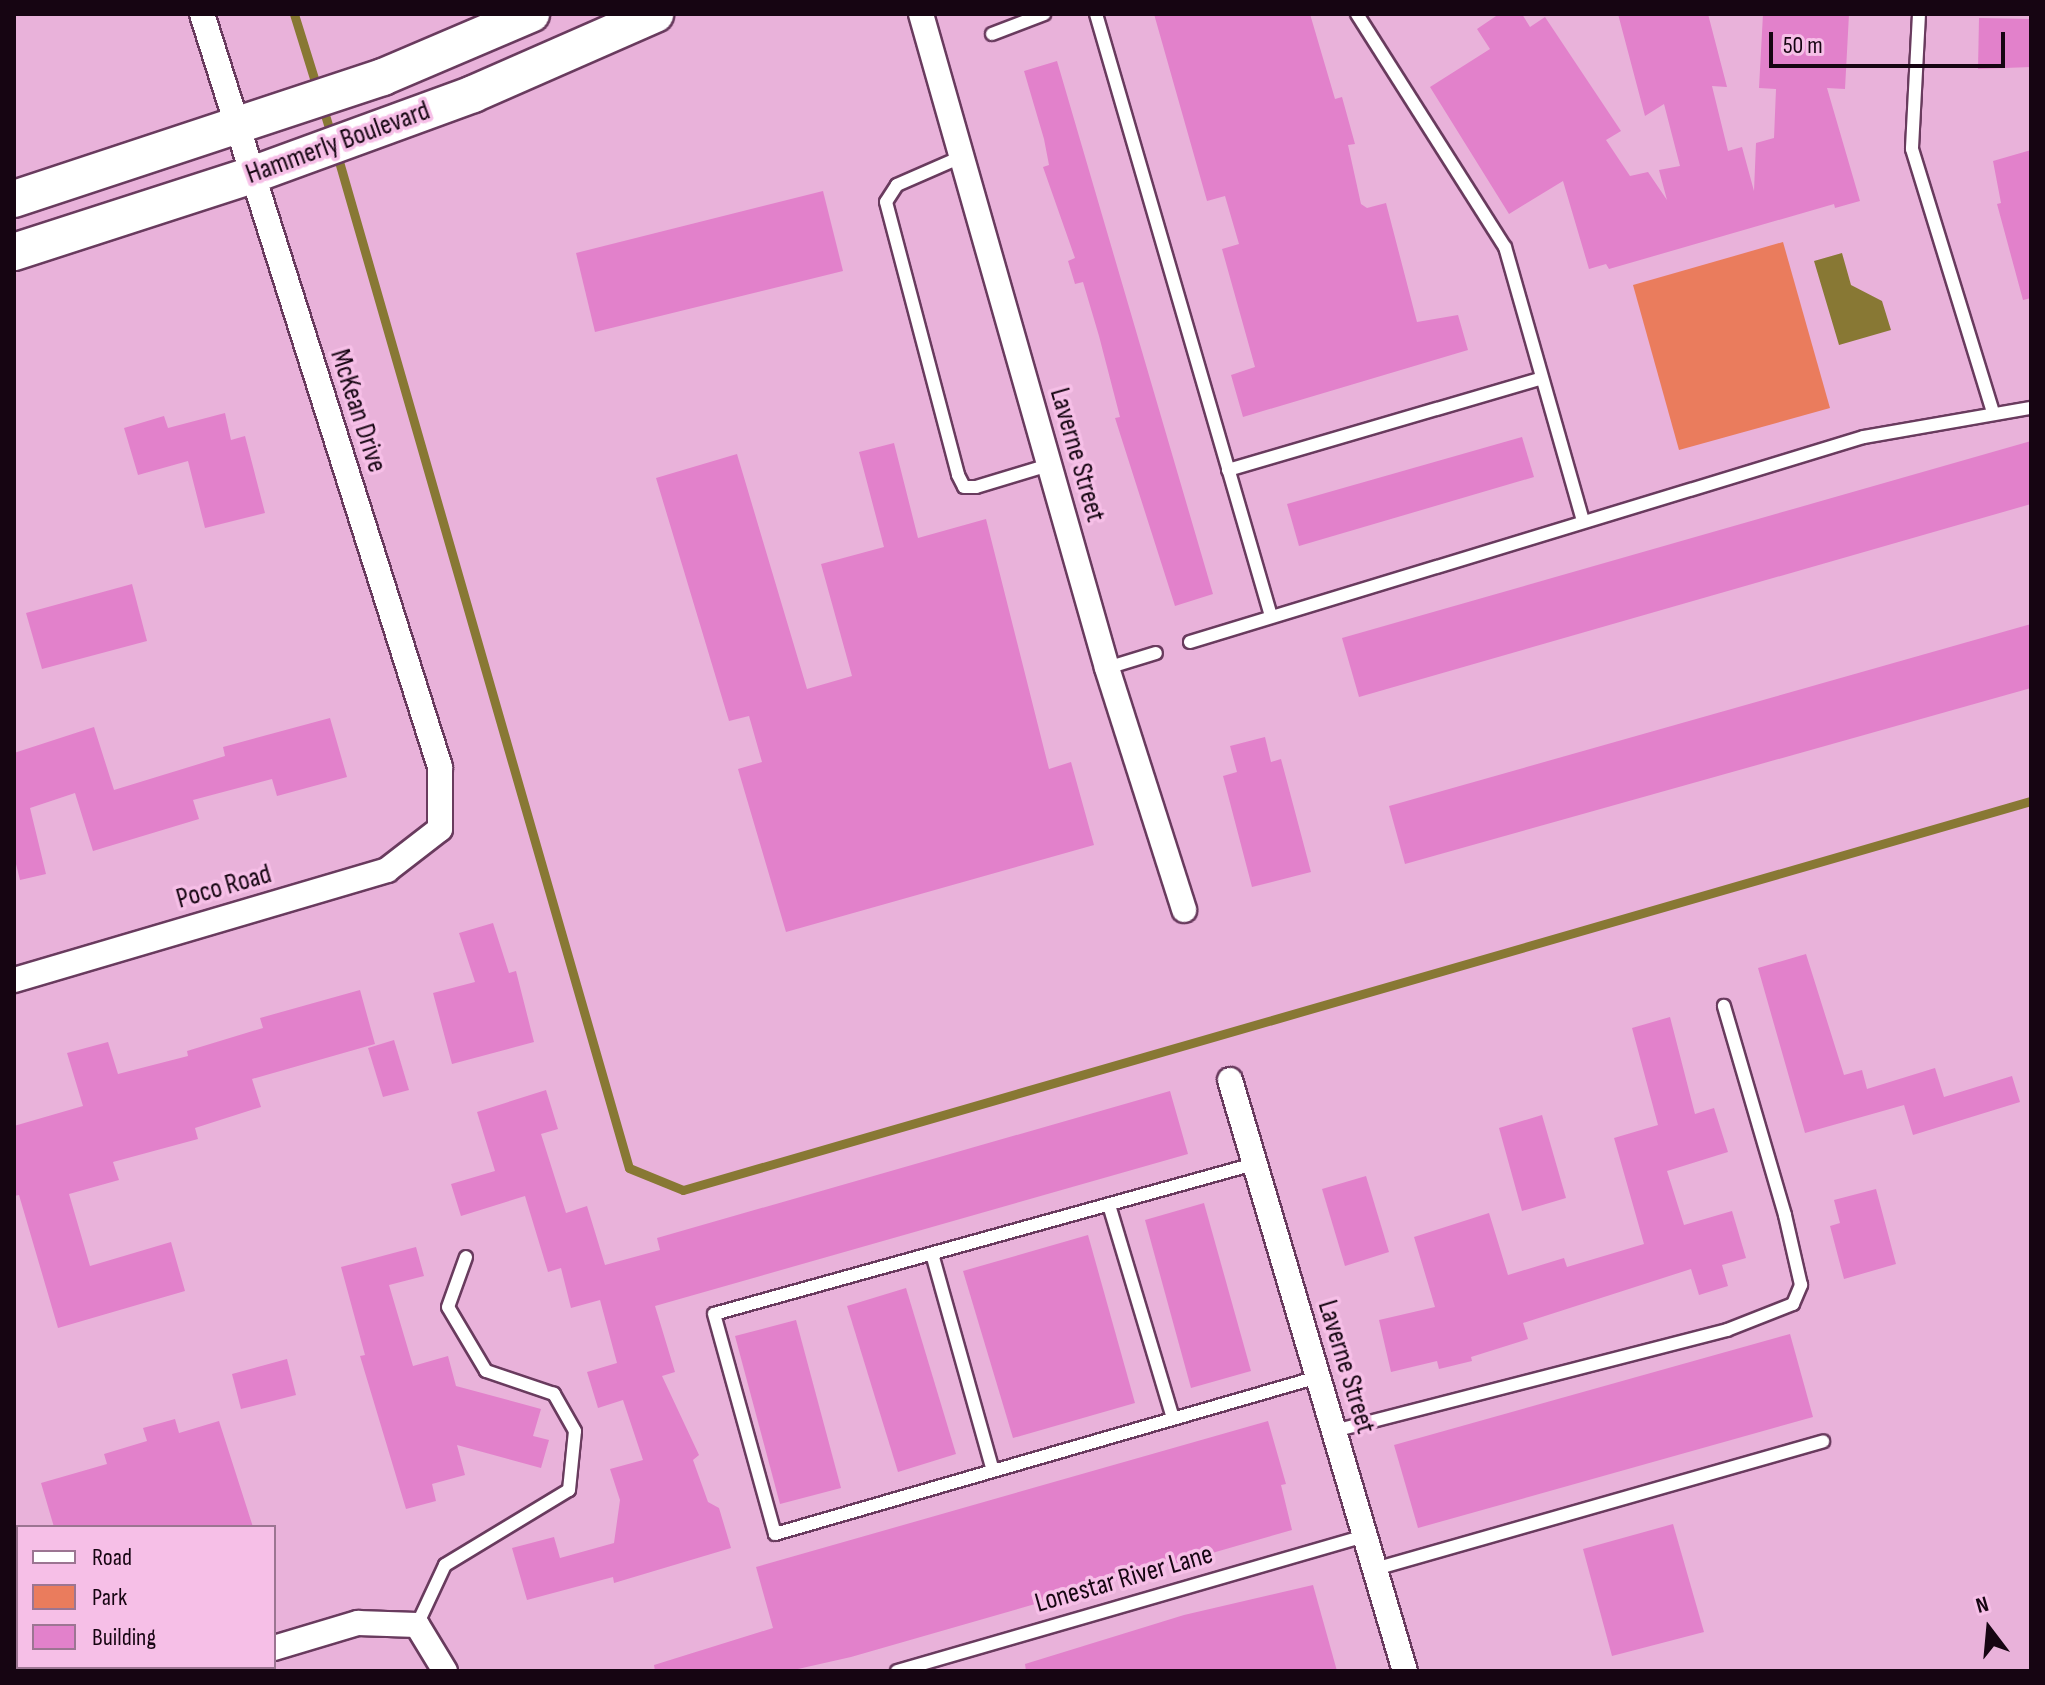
<!DOCTYPE html>
<style>
body{margin:0}
#map{position:relative;width:2045px;height:1685px;overflow:hidden;background:#e9b2da;font-family:"Sofia Sans Condensed",sans-serif}
div>[style]{position:absolute}
.green>*{inset:0;background:#ea7c5d}
.water>*{inset:0;background:#887834}
.stream>*{height:9px;margin:-4.5px;padding:0 4.5px;transform-origin:4.5px;border-radius:4.5px;background:#887834}
.building>*{inset:0;background:#e281cb}
.roads{filter:drop-shadow(2px 0 #693b5e) drop-shadow(-2px 0 #693b5e) drop-shadow(0 2px #693b5e) drop-shadow(0 -2px #693b5e)}
.service>*{height:12px;margin:-6px;padding:0 6px;transform-origin:6px;border-radius:6px;background:#fff}
.minor>*{height:24px;margin:-12px;padding:0 12px;transform-origin:12px;border-radius:12px;background:#fff}
.secondary>*{height:36px;margin:-18px;padding:0 18px;transform-origin:18px;border-radius:18px;background:#fff}
span{translate:-50% -50%;white-space:nowrap;text-align:center;line-height:1.15;-webkit-text-stroke:7px #f6bfe7;paint-order:stroke}
.street-label{font-size:28px;color:#160512}
.frame{position:absolute;inset:0;border:16px solid #160512;pointer-events:none}
.legend{position:absolute;left:16px;top:1525px;width:260px;height:144px;box-sizing:border-box;background:#f6bfe7;border:2px solid #9c7592;margin:0;padding:10px 14px;list-style:none;font-size:24px;color:#160512}
.legend li{display:flex;align-items:center;gap:16px;height:40px}
.legend b{width:40px;border:2px solid #9c7592}
.north{position:absolute;left:1949px;top:1589px;width:80px;height:80px;-webkit-text-stroke:6px #f6bfe7;paint-order:stroke;rotate:344deg;font-size:22px;font-weight:700;line-height:32px;text-align:center;color:#160512}
.north::after{content:'';display:block;margin:auto;width:28px;height:36px;background:#160512;clip-path:polygon(50% 0,100% 100%,50% 72%,0 100%)}
.scale{position:absolute;left:1769px;top:32px;width:236px;height:36px;box-sizing:border-box;border:4px solid #160512;border-top:0;padding-left:10px;font-size:24px;line-height:28px;white-space:nowrap;color:#160512;-webkit-text-stroke:6px #f6bfe7;paint-order:stroke}
</style>
<div id="map">
<div class="green">
<div style="clip-path:polygon(1783px 242px,1830px 408px,1679px 450px,1633px 285px)"></div>
</div>
<div class="water">
<div style="clip-path:polygon(1842px 253px,1851px 285px,1882px 301px,1891px 330px,1839px 345px,1814px 261px)"></div>
</div>
<div class="stream">
<div style="left:294px;top:14px;width:81px;rotate:72.7deg"></div>
<div style="left:322px;top:105px;width:34px;rotate:73deg"></div>
<div style="left:336px;top:151px;width:1058px;rotate:73.93deg"></div>
<div style="left:629px;top:1168px;width:58px;rotate:22.2deg"></div>
<div style="left:683px;top:1190px;width:1403px;rotate:-16.1deg"></div>
</div>
<div class="building">
<div style="clip-path:polygon(1154px 14px,1310px 14px,1335px 99px,1342px 97px,1355px 144px,1348px 145px,1361px 204px,1367px 208px,1386px 203px,1417px 322px,1458px 315px,1468px 350px,1243px 417px,1231px 375px,1255px 367px,1222px 249px,1239px 244px,1225px 196px,1207px 201px)"></div>
<div style="clip-path:polygon(1499px 14px,1522px 14px,1530px 27px,1545px 17px,1621px 131px,1606px 140px,1630px 176px,1648px 172px,1667px 200px,1659px 170px,1680px 166px,1664px 104px,1645px 116px,1618px 14px,1708px 14px,1727px 87px,1712px 86px,1728px 151px,1742px 147px,1754px 191px,1756px 143px,1774px 138px,1776px 89px,1759px 88px,1763px 14px,1849px 14px,1845px 89px,1827px 88px,1860px 201px,1835px 208px,1834px 204px,1609px 269px,1606px 264px,1589px 269px,1563px 181px,1509px 214px,1430px 87px,1490px 49px,1477px 29px)"></div>
<div style="clip-path:polygon(1979px 18px,2031px 19px,2031px 67px,1978px 69px)"></div>
<div style="clip-path:polygon(1057px 61px,1213px 594px,1175px 606px,1115px 418px,1120px 417px,1099px 336px,1083px 282px,1075px 284px,1068px 261px,1075px 258px,1043px 167px,1049px 165px,1044px 139px,1024px 71px)"></div>
<div style="clip-path:polygon(2031px 150px,2031px 298px,2023px 300px,1997px 204px,2001px 203px,1993px 161px)"></div>
<div style="clip-path:polygon(823px 191px,843px 271px,595px 332px,576px 253px)"></div>
<div style="clip-path:polygon(225px 413px,231px 440px,245px 436px,265px 513px,205px 528px,188px 461px,138px 475px,124px 428px,164px 416px,168px 428px)"></div>
<div style="clip-path:polygon(1522px 437px,1534px 477px,1299px 546px,1287px 504px)"></div>
<div style="clip-path:polygon(2031px 441px,2031px 504px,1359px 697px,1342px 638px)"></div>
<div style="clip-path:polygon(894px 443px,918px 538px,986px 519px,1049px 769px,1071px 762px,1094px 845px,786px 932px,738px 769px,762px 762px,749px 716px,729px 721px,656px 478px,737px 454px,807px 689px,852px 676px,821px 564px,884px 547px,859px 452px)"></div>
<div style="clip-path:polygon(132px 584px,147px 641px,42px 669px,26px 613px)"></div>
<div style="clip-path:polygon(2031px 624px,2031px 688px,1405px 864px,1389px 806px)"></div>
<div style="clip-path:polygon(330px 718px,347px 777px,277px 796px,272px 779px,193px 800px,199px 819px,93px 851px,75px 793px,30px 808px,46px 874px,20px 880px,14px 856px,14px 753px,94px 727px,114px 790px,225px 756px,223px 747px)"></div>
<div style="clip-path:polygon(1265px 737px,1271px 762px,1281px 759px,1311px 872px,1252px 887px,1223px 776px,1237px 772px,1230px 746px)"></div>
<div style="clip-path:polygon(493px 923px,509px 973px,516px 971px,534px 1042px,452px 1064px,433px 993px,475px 982px,459px 933px)"></div>
<div style="clip-path:polygon(1806px 954px,1844px 1075px,1862px 1070px,1867px 1089px,1935px 1068px,1944px 1097px,2012px 1076px,2020px 1102px,1913px 1135px,1904px 1105px,1805px 1133px,1758px 968px)"></div>
<div style="clip-path:polygon(360px 990px,375px 1044px,252px 1079px,261px 1107px,195px 1128px,198px 1139px,113px 1162px,119px 1180px,69px 1194px,90px 1266px,171px 1242px,185px 1291px,58px 1328px,19px 1195px,14px 1196px,14px 1126px,83px 1106px,67px 1053px,108px 1042px,118px 1074px,188px 1056px,187px 1051px,263px 1028px,260px 1018px)"></div>
<div style="clip-path:polygon(1670px 1017px,1695px 1114px,1714px 1108px,1728px 1152px,1667px 1171px,1684px 1225px,1732px 1211px,1746px 1258px,1722px 1265px,1728px 1286px,1699px 1295px,1691px 1269px,1523px 1323px,1528px 1339px,1471px 1357px,1472px 1361px,1439px 1369px,1437px 1361px,1391px 1372px,1379px 1320px,1435px 1307px,1414px 1237px,1489px 1213px,1508px 1275px,1564px 1258px,1567px 1267px,1644px 1244px,1614px 1138px,1658px 1125px,1632px 1028px)"></div>
<div style="clip-path:polygon(394px 1040px,409px 1090px,383px 1097px,368px 1048px)"></div>
<div style="clip-path:polygon(546px 1090px,558px 1129px,541px 1134px,566px 1213px,587px 1206px,605px 1265px,660px 1250px,657px 1238px,1170px 1091px,1188px 1154px,655px 1306px,675px 1372px,662px 1376px,699px 1455px,693px 1460px,708px 1502px,719px 1508px,731px 1548px,614px 1583px,613px 1577px,527px 1600px,512px 1548px,554px 1537px,560px 1558px,614px 1543px,620px 1500px,610px 1469px,643px 1460px,623px 1400px,598px 1408px,587px 1372px,617px 1363px,600px 1300px,571px 1308px,561px 1268px,548px 1272px,525px 1196px,461px 1216px,451px 1184px,495px 1171px,477px 1112px)"></div>
<div style="clip-path:polygon(1542px 1115px,1566px 1198px,1522px 1211px,1499px 1128px)"></div>
<div style="clip-path:polygon(1366px 1176px,1389px 1252px,1345px 1266px,1322px 1189px)"></div>
<div style="clip-path:polygon(1876px 1189px,1896px 1264px,1844px 1279px,1830px 1226px,1840px 1223px,1834px 1200px)"></div>
<div style="clip-path:polygon(1204px 1203px,1251px 1371px,1191px 1388px,1145px 1220px)"></div>
<div style="clip-path:polygon(1088px 1235px,1135px 1403px,1013px 1438px,963px 1271px)"></div>
<div style="clip-path:polygon(416px 1247px,424px 1276px,389px 1285px,413px 1366px,448px 1356px,456px 1386px,541px 1409px,533px 1436px,549px 1440px,541px 1468px,457px 1445px,465px 1475px,432px 1484px,436px 1501px,406px 1509px,360px 1356px,365px 1355px,341px 1267px)"></div>
<div style="clip-path:polygon(906px 1288px,956px 1454px,898px 1472px,847px 1306px)"></div>
<div style="clip-path:polygon(796px 1320px,841px 1488px,780px 1504px,735px 1336px)"></div>
<div style="clip-path:polygon(1790px 1334px,1813px 1417px,1418px 1528px,1394px 1445px)"></div>
<div style="clip-path:polygon(287px 1359px,296px 1395px,241px 1409px,232px 1374px)"></div>
<div style="clip-path:polygon(175px 1419px,179px 1433px,219px 1421px,253px 1527px,54px 1527px,41px 1483px,107px 1464px,104px 1454px,147px 1441px,143px 1428px)"></div>
<div style="clip-path:polygon(1268px 1421px,1286px 1484px,1281px 1485px,1292px 1530px,851px 1657px,789px 1671px,655px 1671px,654px 1665px,773px 1628px,756px 1567px)"></div>
<div style="clip-path:polygon(1673px 1524px,1704px 1632px,1612px 1656px,1583px 1549px)"></div>
<div style="clip-path:polygon(1313px 1585px,1337px 1671px,1026px 1671px,1025px 1664px,1184px 1615px)"></div>
</div>
<div class="roads">
<div class="service">
<div style="left:1096px;top:14px;width:627px;rotate:73.79deg"></div>
<div style="left:1357px;top:14px;width:276px;rotate:57.6deg"></div>
<div style="left:1505px;top:247px;width:284px;rotate:74.1deg"></div>
<div style="left:1919px;top:14px;width:135px;rotate:93deg"></div>
<div style="left:1912px;top:149px;width:276px;rotate:72.9deg"></div>
<div style="left:992px;top:34px;width:56px;rotate:-21deg"></div>
<div style="left:961px;top:157px;width:70px;rotate:156.4deg"></div>
<div style="left:897px;top:185px;width:20px;rotate:123deg"></div>
<div style="left:886px;top:202px;width:282px;rotate:75.2deg"></div>
<div style="left:958px;top:475px;width:13px;rotate:63deg"></div>
<div style="left:964px;top:487px;width:12px"></div>
<div style="left:976px;top:487px;width:76px;rotate:-16.8deg"></div>
<div style="left:1228px;top:470px;width:327px;rotate:-16.3deg"></div>
<div style="left:1190px;top:642px;width:704px;rotate:-16.92deg"></div>
<div style="left:1864px;top:437px;width:169px;rotate:-9.9deg"></div>
<div style="left:1107px;top:668px;width:51px;rotate:-17deg"></div>
<div style="left:1254px;top:1164px;width:560px;rotate:164.48deg"></div>
<div style="left:714px;top:1314px;width:228px;rotate:74.5deg"></div>
<div style="left:775px;top:1534px;width:565px;rotate:-16.13deg"></div>
<div style="left:1109px;top:1205px;width:223px;rotate:73.3deg"></div>
<div style="left:932px;top:1254px;width:225px;rotate:74.3deg"></div>
<div style="left:1334px;top:1431px;width:406px;rotate:-14.4deg"></div>
<div style="left:1727px;top:1330px;width:71px;rotate:-21.5deg"></div>
<div style="left:1793px;top:1304px;width:21px;rotate:-67deg"></div>
<div style="left:1801px;top:1285px;width:72px;rotate:-102.9deg"></div>
<div style="left:1785px;top:1215px;width:218px;rotate:-106.3deg"></div>
<div style="left:1375px;top:1569px;width:466px;rotate:-15.9deg"></div>
<div style="left:417px;top:1625px;width:66px;rotate:-65deg"></div>
<div style="left:445px;top:1565px;width:145px;rotate:-31.2deg"></div>
<div style="left:569px;top:1490px;width:59px;rotate:-84.2deg"></div>
<div style="left:575px;top:1431px;width:43px;rotate:-119.6deg"></div>
<div style="left:554px;top:1394px;width:72px;rotate:-161.3deg"></div>
<div style="left:486px;top:1371px;width:74px;rotate:-120.7deg"></div>
<div style="left:448px;top:1307px;width:53px;rotate:-70.2deg"></div>
<div style="left:897px;top:1671px;width:487px;rotate:-16.1deg"></div>
</div>
<div class="minor">
<div style="left:921px;top:14px;width:680px;rotate:74.12deg"></div>
<div style="left:1107px;top:668px;width:254px;rotate:72.3deg"></div>
<div style="left:14px;top:980px;width:389px;rotate:-16.4deg"></div>
<div style="left:387px;top:870px;width:67px;rotate:-37.7deg"></div>
<div style="left:440px;top:829px;width:62px;rotate:-90deg"></div>
<div style="left:440px;top:767px;width:790px;rotate:-107.54deg"></div>
<div style="left:1230px;top:1080px;width:616px;rotate:73.51deg"></div>
<div style="left:274px;top:1648px;width:88px;rotate:-16.6deg"></div>
<div style="left:358px;top:1623px;width:59px;rotate:1.9deg"></div>
<div style="left:417px;top:1625px;width:54px;rotate:58.7deg"></div>
<div style="left:200px;top:1671px;width:14px;rotate:-17deg"></div>
</div>
<div class="secondary">
<div style="left:14px;top:199px;width:389px;rotate:-18.3deg"></div>
<div style="left:383px;top:77px;width:161px;rotate:-23.1deg"></div>
<div style="left:14px;top:252px;width:250px;rotate:-17.9deg"></div>
<div style="left:252px;top:175px;width:235px;rotate:-20.1deg"></div>
<div style="left:473px;top:94px;width:199px;rotate:-23.7deg"></div>
</div>
</div>
<div class="street-label">
<span style="left:338px;top:143px;rotate:-20deg">Hammerly Boulevard</span>
<span style="left:358px;top:411px;rotate:72deg">McKean Drive</span>
<span style="left:1077px;top:455px;rotate:74deg">Laverne Street</span>
<span style="left:224px;top:887px;rotate:-16deg">Poco Road</span>
<span style="left:1346px;top:1367px;rotate:73deg">Laverne Street</span>
<span style="left:1124px;top:1579px;rotate:-16deg">Lonestar River Lane</span>
</div>
<div class="frame"></div>
<ul class="legend">
<li><b style="height:10px;background:#fff"></b>Road</li>
<li><b style="height:22px;background:#ea7c5d"></b>Park</li>
<li><b style="height:22px;background:#e281cb"></b>Building</li>
</ul>
<div class="north">N</div>
<div class="scale">50 m</div>
</div>
